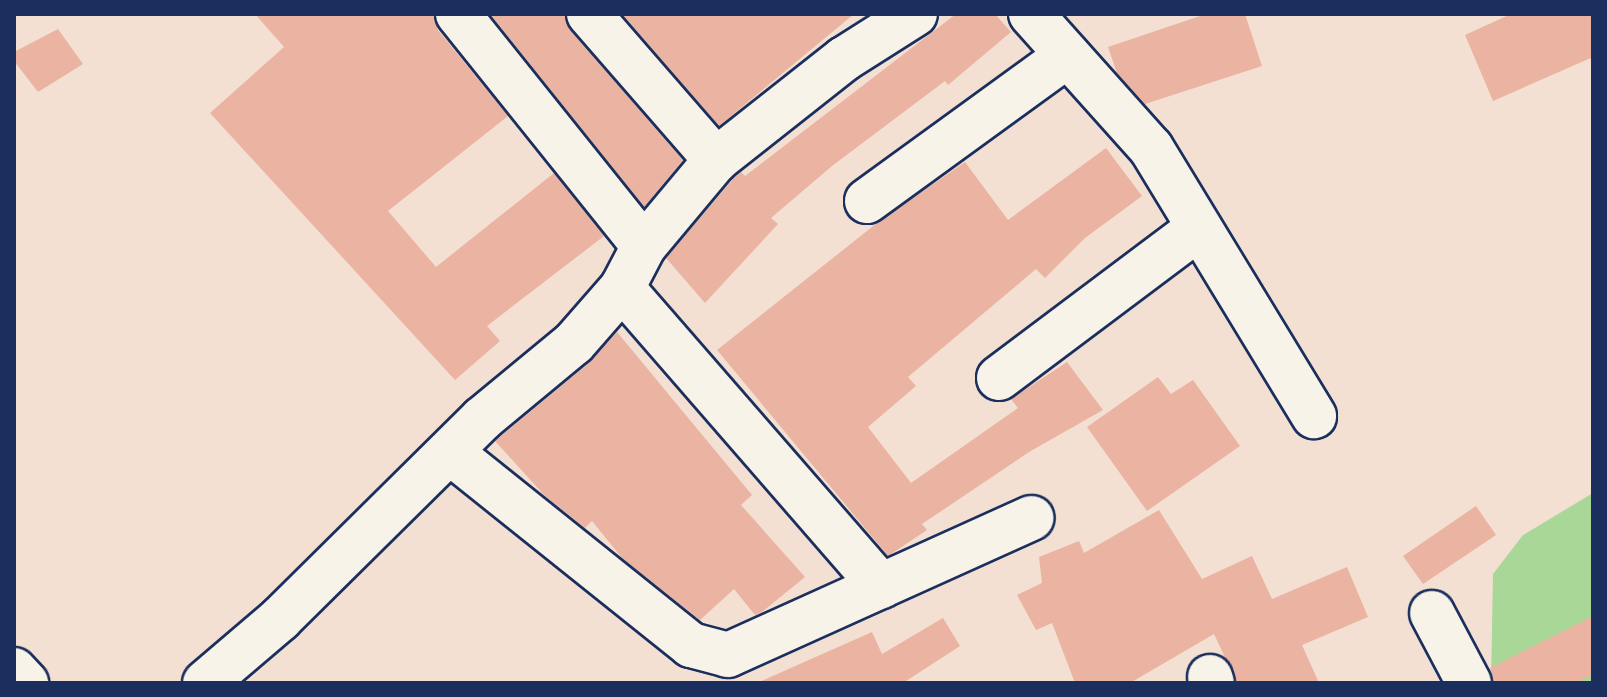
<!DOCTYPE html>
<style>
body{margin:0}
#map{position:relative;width:1607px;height:697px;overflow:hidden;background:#f3e0d3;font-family:"Architects Daughter",sans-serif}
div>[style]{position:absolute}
.green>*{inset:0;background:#a8d797}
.building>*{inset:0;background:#ebb3a1}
.roads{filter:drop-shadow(2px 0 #1b2f5e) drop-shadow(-2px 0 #1b2f5e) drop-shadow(0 2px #1b2f5e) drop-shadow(0 -2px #1b2f5e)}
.street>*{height:44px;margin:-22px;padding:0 22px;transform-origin:22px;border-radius:22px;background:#f7f3e8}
span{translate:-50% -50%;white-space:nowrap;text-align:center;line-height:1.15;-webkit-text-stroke:8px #f7f3e8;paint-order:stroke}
.frame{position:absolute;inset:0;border:16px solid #1b2f5e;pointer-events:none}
</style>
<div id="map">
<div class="green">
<div style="clip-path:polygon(1593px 493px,1593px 683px,1491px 683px,1493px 574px,1523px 535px)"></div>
</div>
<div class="building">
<div style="clip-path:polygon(255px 14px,434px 14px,438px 30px,508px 116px,388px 211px,436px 267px,554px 173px,604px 236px,487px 326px,500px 341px,455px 380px,210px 113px,284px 47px)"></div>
<div style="clip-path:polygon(490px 14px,565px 14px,570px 30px,683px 160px,644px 207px)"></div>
<div style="clip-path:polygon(622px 14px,854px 14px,719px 126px)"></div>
<div style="clip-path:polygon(956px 14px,995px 14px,1011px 32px,948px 85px,945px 81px,832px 166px,771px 218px,778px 224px,705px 303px,666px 258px,734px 178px,741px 172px,745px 176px)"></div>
<div style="clip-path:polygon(1206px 14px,1245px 14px,1262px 66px,1145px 104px,1117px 73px,1108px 47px)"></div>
<div style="clip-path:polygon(1511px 14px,1593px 14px,1593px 57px,1493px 101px,1465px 35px)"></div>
<div style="clip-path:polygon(58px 29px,83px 64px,38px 92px,14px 61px,14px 52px)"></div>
<div style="clip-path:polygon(1106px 148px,1142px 196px,1085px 238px,1045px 278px,1036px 269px,908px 377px,916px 386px,868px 427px,911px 483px,1018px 408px,1011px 399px,1067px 362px,1103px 410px,1029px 452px,922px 524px,927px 530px,888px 556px,717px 350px,877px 223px,965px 162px,1008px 220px)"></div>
<div style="clip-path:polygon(617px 332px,752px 495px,741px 505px,805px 577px,762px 612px,755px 615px,734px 589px,700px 620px,622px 558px,592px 521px,585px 528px,544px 495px,495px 441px,590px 362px)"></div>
<div style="clip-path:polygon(1158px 377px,1171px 394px,1193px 380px,1240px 446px,1147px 511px,1087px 427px)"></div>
<div style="clip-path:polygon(1476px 506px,1496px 535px,1423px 584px,1403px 556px)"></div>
<div style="clip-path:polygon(1159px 510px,1202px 579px,1252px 556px,1272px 599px,1347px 567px,1368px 617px,1302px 645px,1319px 683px,1237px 683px,1214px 634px,1130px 683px,1075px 683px,1052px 623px,1036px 630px,1017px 595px,1042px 583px,1039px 557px,1079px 541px,1084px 553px)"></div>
<div style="clip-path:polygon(1593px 616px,1593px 675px,1575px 683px,1494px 683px,1490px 668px)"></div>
<div style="clip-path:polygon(943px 618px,960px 646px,903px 683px,757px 683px,872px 632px,882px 654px)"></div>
</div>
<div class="roads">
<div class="street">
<div style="left:458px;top:14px;width:297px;rotate:51.3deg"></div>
<div style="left:589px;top:14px;width:194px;rotate:49deg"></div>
<div style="left:1031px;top:14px;width:180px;rotate:48.2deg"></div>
<div style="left:1151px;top:148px;width:314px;rotate:58.7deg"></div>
<div style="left:867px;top:201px;width:248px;rotate:-36deg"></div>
<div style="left:622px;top:288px;width:395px;rotate:49deg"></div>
<div style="left:999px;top:378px;width:250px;rotate:-36.9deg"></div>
<div style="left:450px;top:452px;width:309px;rotate:38.7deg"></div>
<div style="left:691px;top:645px;width:38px;rotate:15deg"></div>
<div style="left:728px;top:655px;width:333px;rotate:-24.3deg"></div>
<div style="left:1432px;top:613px;width:79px;rotate:62.1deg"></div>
<div style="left:14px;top:670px;width:18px;rotate:47deg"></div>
<div style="left:1210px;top:677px;width:6px;rotate:72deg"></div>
<div style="left:205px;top:683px;width:99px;rotate:-40.5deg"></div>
<div style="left:280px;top:619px;width:284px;rotate:-44.7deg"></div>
<div style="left:482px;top:419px;width:119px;rotate:-39.6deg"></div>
<div style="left:574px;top:343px;width:73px;rotate:-48.9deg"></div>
<div style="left:622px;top:288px;width:47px;rotate:-62.4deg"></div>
<div style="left:644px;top:246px;width:112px;rotate:-50.1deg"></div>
<div style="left:716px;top:160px;width:163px;rotate:-38.3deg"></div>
<div style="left:844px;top:59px;width:84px;rotate:-32.4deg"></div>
</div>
</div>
<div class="frame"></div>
</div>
